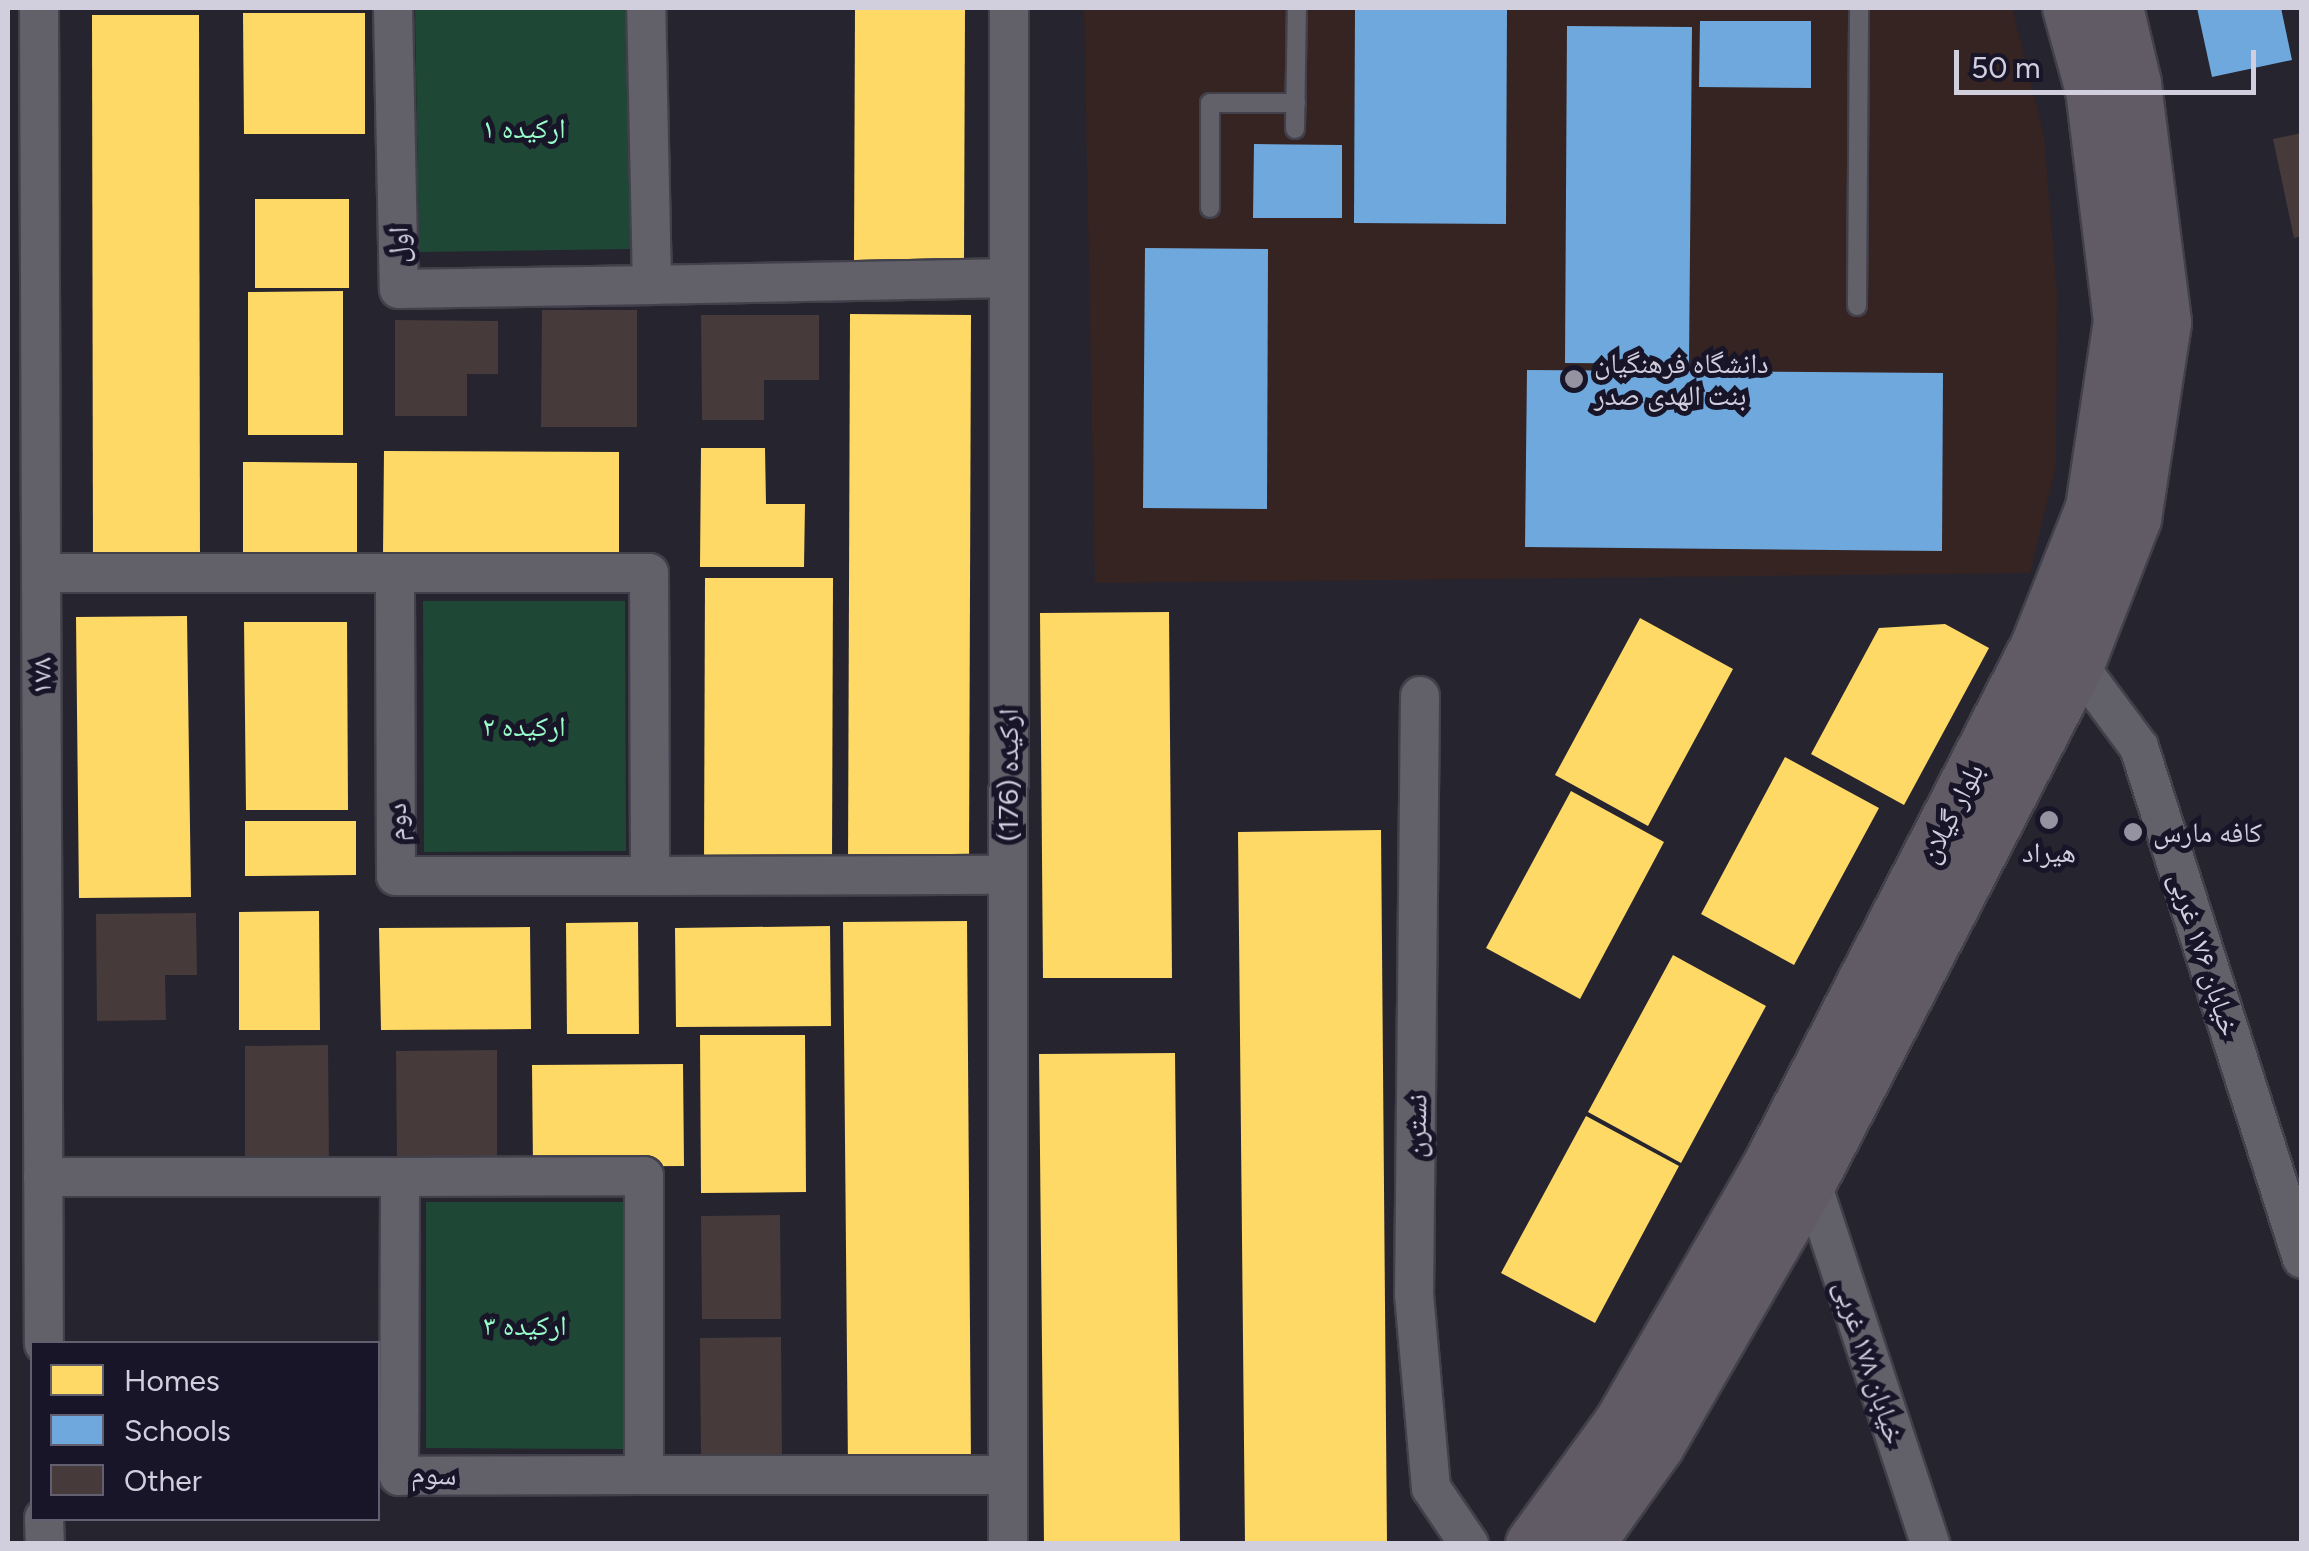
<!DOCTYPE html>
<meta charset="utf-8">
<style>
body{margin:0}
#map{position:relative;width:2309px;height:1551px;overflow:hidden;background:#26242f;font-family:Figtree,"Noto Naskh Arabic",sans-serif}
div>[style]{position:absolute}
.education>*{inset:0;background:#352422}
.green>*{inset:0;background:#1f4735}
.homes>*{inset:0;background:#ffd966}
.schools>*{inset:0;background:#6fa8dc}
.building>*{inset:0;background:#463a3a}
.roads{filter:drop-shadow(2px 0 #42404b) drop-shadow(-2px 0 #42404b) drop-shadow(0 2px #42404b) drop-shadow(0 -2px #42404b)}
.lane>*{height:18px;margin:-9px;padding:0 9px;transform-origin:9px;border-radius:9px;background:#62616a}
.street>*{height:38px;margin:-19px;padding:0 19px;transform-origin:19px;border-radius:19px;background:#62616a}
.secondary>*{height:52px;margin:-26px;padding:0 26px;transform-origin:26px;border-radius:26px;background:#605b65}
.dots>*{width:28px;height:28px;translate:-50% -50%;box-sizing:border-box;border:5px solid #191529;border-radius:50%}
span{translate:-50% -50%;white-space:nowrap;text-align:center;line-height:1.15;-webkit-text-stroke:10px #191529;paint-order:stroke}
.park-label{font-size:28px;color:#98fdc9}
.street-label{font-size:28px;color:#d1cfde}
.poi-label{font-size:28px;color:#d1cfde}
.left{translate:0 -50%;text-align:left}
.frame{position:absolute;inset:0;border:10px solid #d1cfde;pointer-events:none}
.legend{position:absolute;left:30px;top:1341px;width:350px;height:180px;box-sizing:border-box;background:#191529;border:2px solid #635f71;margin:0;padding:12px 18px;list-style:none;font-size:30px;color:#d1cfde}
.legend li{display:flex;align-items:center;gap:20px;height:50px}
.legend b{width:50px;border:2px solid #635f71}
.scale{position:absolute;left:1954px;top:50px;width:302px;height:45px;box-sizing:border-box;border:5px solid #d1cfde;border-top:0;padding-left:12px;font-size:30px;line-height:35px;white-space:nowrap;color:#d1cfde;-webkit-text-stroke:8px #191529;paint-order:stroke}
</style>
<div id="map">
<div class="education">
<div style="clip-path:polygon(1084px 8px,2012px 8px,2044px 136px,2057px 293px,2056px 465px,2030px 573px,1095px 583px)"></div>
</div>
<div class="green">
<div style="clip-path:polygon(415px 8px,629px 8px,632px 249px,419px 252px)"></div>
<div style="clip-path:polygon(423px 601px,625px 601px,626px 851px,424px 852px)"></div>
<div style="clip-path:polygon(426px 1202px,625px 1202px,625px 1449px,426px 1448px)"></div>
</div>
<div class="homes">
<div style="clip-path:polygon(855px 8px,965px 8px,964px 262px,854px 261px)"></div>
<div style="clip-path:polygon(243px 13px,365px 13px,365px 134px,244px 134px)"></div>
<div style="clip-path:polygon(92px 15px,199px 15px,200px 563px,93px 564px)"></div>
<div style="clip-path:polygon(255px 199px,349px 199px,349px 288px,255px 288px)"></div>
<div style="clip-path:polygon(343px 291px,343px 435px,248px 435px,248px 292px)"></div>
<div style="clip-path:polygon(850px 314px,971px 315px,969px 866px,848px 865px)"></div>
<div style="clip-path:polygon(701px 448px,765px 448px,766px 504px,805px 504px,804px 567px,700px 567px)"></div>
<div style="clip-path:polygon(384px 451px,619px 452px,619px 556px,383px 555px)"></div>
<div style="clip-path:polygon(243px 462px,357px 463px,357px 557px,243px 556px)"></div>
<div style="clip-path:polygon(705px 578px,833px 578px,832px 867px,704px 866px)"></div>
<div style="clip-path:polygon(1169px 612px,1172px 978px,1043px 978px,1040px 613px)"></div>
<div style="clip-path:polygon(187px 616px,191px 897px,79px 898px,76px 617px)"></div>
<div style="clip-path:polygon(1640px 618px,1733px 669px,1648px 826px,1555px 775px)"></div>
<div style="clip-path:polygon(244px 622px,347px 622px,348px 810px,246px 810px)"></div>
<div style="clip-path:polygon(1945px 624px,1989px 648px,1904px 805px,1811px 754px,1879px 628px)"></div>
<div style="clip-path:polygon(1785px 757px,1879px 808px,1794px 965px,1701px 914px)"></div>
<div style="clip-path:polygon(1571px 791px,1664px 842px,1580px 999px,1486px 948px)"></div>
<div style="clip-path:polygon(245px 821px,356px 821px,356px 875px,245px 876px)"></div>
<div style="clip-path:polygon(1381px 830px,1387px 1544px,1245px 1544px,1238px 832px)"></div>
<div style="clip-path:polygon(319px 911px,320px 1030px,239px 1030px,239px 912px)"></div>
<div style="clip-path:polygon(967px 921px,971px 1466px,848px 1467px,843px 922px)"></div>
<div style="clip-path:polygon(638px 922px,639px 1034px,567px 1034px,566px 923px)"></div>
<div style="clip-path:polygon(830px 926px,831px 1026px,676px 1027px,675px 928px)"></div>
<div style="clip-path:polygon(530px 927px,531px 1029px,381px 1030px,379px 928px)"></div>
<div style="clip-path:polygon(1673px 955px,1766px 1006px,1681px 1163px,1588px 1112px)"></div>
<div style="clip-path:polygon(700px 1035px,805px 1035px,806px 1192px,701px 1193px)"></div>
<div style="clip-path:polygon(1175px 1053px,1180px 1544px,1044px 1544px,1039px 1054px)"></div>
<div style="clip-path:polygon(683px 1064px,684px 1166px,533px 1167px,532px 1065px)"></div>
<div style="clip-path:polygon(1586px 1116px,1679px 1166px,1595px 1323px,1501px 1273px)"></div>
</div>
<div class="schools">
<div style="clip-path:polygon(1355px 8px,1507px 8px,1506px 224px,1354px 223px)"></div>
<div style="clip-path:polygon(2197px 8px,2281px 8px,2292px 60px,2212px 77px)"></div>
<div style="clip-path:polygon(1700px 21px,1811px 21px,1811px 88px,1699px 87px)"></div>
<div style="clip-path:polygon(1567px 26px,1692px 27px,1689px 364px,1565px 363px)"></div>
<div style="clip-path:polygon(1254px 144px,1342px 145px,1342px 218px,1253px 218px)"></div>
<div style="clip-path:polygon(1145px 248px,1268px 249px,1267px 509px,1143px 508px)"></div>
<div style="clip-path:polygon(1527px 370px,1943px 373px,1942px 551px,1525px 547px)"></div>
</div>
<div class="building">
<div style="clip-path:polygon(2302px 133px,2302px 236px,2294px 238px,2273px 139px)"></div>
<div style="clip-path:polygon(542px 310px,637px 310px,637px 427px,541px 427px)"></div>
<div style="clip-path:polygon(701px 315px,819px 315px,819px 380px,764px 380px,764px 420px,702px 420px)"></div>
<div style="clip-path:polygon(395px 320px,498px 321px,498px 374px,467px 374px,467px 416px,395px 416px)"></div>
<div style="clip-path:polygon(196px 913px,197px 975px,165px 975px,166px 1020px,97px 1021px,96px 914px)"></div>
<div style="clip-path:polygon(328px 1045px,329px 1161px,245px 1161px,245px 1046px)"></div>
<div style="clip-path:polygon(497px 1050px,497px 1159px,397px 1160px,396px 1051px)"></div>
<div style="clip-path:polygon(780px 1215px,781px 1319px,702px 1319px,701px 1216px)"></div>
<div style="clip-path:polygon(781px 1337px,782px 1458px,701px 1459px,700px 1338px)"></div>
</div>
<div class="roads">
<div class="lane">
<div style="left:1295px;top:129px;width:121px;rotate:-89.1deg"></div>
<div style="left:1210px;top:208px;width:105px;rotate:-90deg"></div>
<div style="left:1210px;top:103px;width:86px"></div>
<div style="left:1857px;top:306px;width:298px;rotate:-89.6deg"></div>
</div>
<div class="street">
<div style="left:39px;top:8px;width:1336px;rotate:89.79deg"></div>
<div style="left:393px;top:8px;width:281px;rotate:88.8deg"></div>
<div style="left:399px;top:289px;width:253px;rotate:-0.9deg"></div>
<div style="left:652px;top:285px;width:277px;rotate:-91.2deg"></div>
<div style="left:652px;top:285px;width:356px;rotate:-1.1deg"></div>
<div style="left:41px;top:573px;width:354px"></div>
<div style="left:395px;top:573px;width:254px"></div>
<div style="left:649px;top:573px;width:303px;rotate:89.8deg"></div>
<div style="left:650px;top:876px;width:254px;rotate:180deg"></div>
<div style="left:396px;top:876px;width:303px;rotate:-90.2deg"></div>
<div style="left:2078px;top:665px;width:102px;rotate:53.4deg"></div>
<div style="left:2139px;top:747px;width:537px;rotate:72.34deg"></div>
<div style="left:1420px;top:696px;width:598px;rotate:90.57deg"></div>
<div style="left:1414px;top:1294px;width:195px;rotate:85deg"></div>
<div style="left:1431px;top:1488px;width:68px;rotate:55.8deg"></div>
<div style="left:650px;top:876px;width:358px;rotate:-0.2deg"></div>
<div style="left:644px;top:1176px;width:299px;rotate:90deg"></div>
<div style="left:644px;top:1475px;width:245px;rotate:179.8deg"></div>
<div style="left:399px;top:1476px;width:299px;rotate:-89.8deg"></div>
<div style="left:400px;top:1177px;width:244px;rotate:-0.2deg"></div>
<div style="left:43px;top:1177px;width:357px"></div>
<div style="left:1811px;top:1181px;width:382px;rotate:71.8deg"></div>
<div style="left:644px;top:1475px;width:364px"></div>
<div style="left:44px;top:1518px;width:26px;rotate:88deg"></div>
<div style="left:1008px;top:1544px;width:1536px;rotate:-89.96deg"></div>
</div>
<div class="secondary">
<div style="left:1532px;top:1544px;width:151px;rotate:-53.9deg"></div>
<div style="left:1621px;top:1422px;width:302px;rotate:-60deg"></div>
<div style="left:1772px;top:1160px;width:578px;rotate:-62.73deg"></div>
<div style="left:2037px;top:646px;width:149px;rotate:-68.3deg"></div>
<div style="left:2092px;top:508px;width:189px;rotate:-81.5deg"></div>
<div style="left:2120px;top:321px;width:232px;rotate:-96.9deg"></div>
<div style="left:2092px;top:91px;width:86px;rotate:-105.5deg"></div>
<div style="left:1588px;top:1544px;width:120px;rotate:-54.5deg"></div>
<div style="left:1658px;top:1446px;width:306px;rotate:-60deg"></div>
<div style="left:1811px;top:1181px;width:581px;rotate:-62.64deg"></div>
<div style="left:2078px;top:665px;width:157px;rotate:-68.7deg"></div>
<div style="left:2135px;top:519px;width:199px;rotate:-81.3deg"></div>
<div style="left:2165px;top:322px;width:241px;rotate:-97.2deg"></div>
<div style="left:2135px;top:83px;width:77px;rotate:-103.5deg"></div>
</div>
</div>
<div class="dots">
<div style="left:1574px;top:379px;background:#9593a1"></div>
<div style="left:2049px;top:820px;background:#9593a1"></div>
<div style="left:2133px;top:832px;background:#9593a1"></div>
</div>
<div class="park-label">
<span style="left:524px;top:128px">ارکیده ۱</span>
<span style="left:524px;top:726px">ارکیده ۲</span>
<span style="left:525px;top:1325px">ارکیده ۳</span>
</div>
<div class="street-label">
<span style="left:398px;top:245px;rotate:-91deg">اول</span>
<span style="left:41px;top:676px;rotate:-90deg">۱۷۸</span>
<span style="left:1008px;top:775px;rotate:-90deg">ارکیده (176)</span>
<span style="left:1951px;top:813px;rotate:-63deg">بلوار گیلان</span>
<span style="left:396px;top:822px;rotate:-90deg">دوم</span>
<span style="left:2205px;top:954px;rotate:72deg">خیابان ۱۷۶ غربی</span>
<span style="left:1416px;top:1126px;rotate:-89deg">نسترن</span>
<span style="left:1870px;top:1362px;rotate:72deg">خیابان ۱۷۸ غربی</span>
<span style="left:434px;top:1474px;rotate:3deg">سوم</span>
</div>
<div class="poi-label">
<span class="left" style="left:1594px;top:379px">دانشگاه فرهنگیان<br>بنت الهدی صدر</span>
<span class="left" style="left:2153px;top:832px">کافه مارس</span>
<span style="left:2049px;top:852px">هیراد</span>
</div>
<div class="frame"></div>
<ul class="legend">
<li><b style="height:28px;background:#ffd966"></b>Homes</li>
<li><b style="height:28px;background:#6fa8dc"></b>Schools</li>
<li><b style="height:28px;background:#463a3a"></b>Other</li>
</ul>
<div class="scale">50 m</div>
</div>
